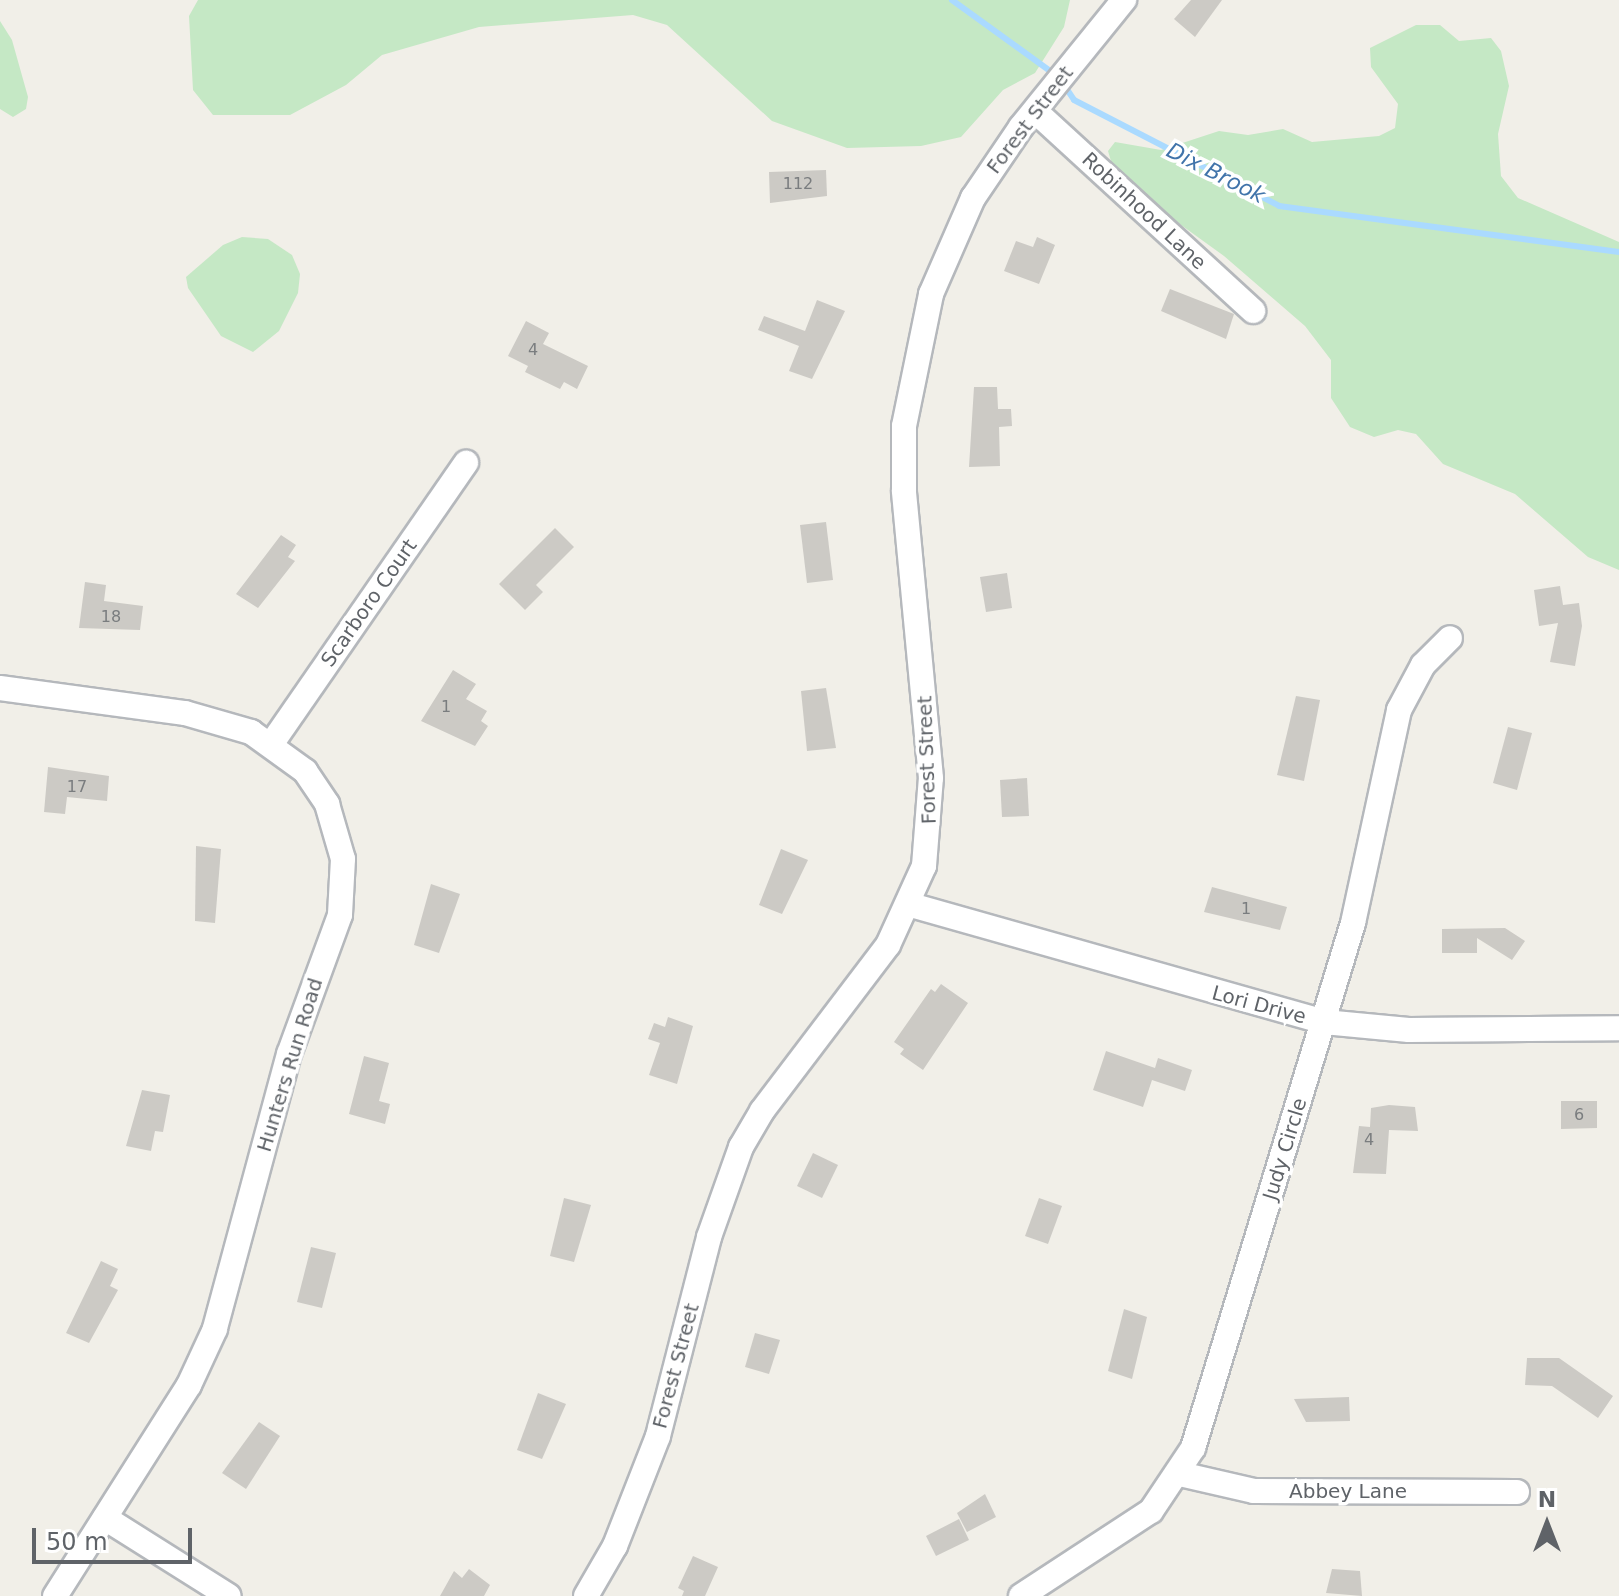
<!DOCTYPE html>
<style>
body{margin:0}
#map{position:relative;width:1619px;height:1596px;overflow:hidden;background:#f1efe8;font-family:"DejaVu Sans",sans-serif}
div>[style]{position:absolute}
.green>*{inset:0;background:#c5e8c5}
.stream>*{height:6px;margin:-3px;padding:0 3px;transform-origin:3px;border-radius:3px;background:#aadaff}
.building>*{inset:0;background:#cccac5}
.roads{filter:drop-shadow(2px 0 #b5b8bc) drop-shadow(-2px 0 #b5b8bc) drop-shadow(0 2px #b5b8bc) drop-shadow(0 -2px #b5b8bc)}
.minor>*{height:24px;margin:-12px;padding:0 12px;transform-origin:12px;border-radius:12px;background:#fff}
span{translate:-50% -50%;white-space:nowrap;text-align:center;line-height:1.15;-webkit-text-stroke:7px #fff;paint-order:stroke}
.number-label{font-size:16px;color:#7a7d7f}
.number-label span{-webkit-text-stroke-width:0}
.street-label{font-size:20px;color:#5f6368}
.water-label{font-size:22px;color:#4174aa;font-style:italic}
.north{position:absolute;left:1507px;top:1484px;width:80px;height:80px;-webkit-text-stroke:6px #fff;paint-order:stroke;rotate:0deg;font-size:22px;font-weight:700;line-height:32px;text-align:center;color:#5f6368}
.north::after{content:'';display:block;margin:auto;width:28px;height:36px;background:#5f6368;clip-path:polygon(50% 0,100% 100%,50% 72%,0 100%)}
.scale{position:absolute;left:32px;top:1528px;width:160px;height:36px;box-sizing:border-box;border:4px solid #5f6368;border-top:0;padding-left:10px;font-size:24px;line-height:28px;white-space:nowrap;color:#5f6368;-webkit-text-stroke:6px #fff;paint-order:stroke}
</style>
<div id="map">
<div class="green">
<div style="clip-path:polygon(198px 0,1070px 0,1064px 27px,1035px 73px,1003px 90px,961px 137px,921px 146px,847px 148px,772px 121px,667px 25px,633px 15px,479px 27px,382px 55px,346px 85px,290px 115px,213px 115px,193px 90px,189px 16px)"></div>
<div style="clip-path:polygon(0 21px,12px 40px,28px 97px,26px 109px,13px 117px,0 109px)"></div>
<div style="clip-path:polygon(1416px 25px,1440px 25px,1459px 41px,1491px 38px,1501px 51px,1509px 86px,1498px 134px,1501px 176px,1518px 198px,1619px 242px,1619px 570px,1588px 557px,1515px 494px,1443px 464px,1416px 434px,1398px 430px,1374px 437px,1350px 427px,1331px 398px,1331px 360px,1305px 326px,1224px 256px,1116px 178px,1108px 151px,1115px 142px,1161px 150px,1219px 131px,1248px 135px,1283px 129px,1312px 142px,1379px 136px,1395px 128px,1398px 104px,1371px 67px,1370px 48px)"></div>
<div style="clip-path:polygon(242px 237px,268px 239px,292px 255px,300px 274px,298px 293px,279px 331px,253px 352px,221px 336px,188px 288px,186px 277px,223px 245px)"></div>
</div>
<div class="stream">
<div style="left:952px;top:0;width:130px;rotate:35.9deg"></div>
<div style="left:1064px;top:85px;width:18px;rotate:56deg"></div>
<div style="left:1074px;top:100px;width:231px;rotate:27.3deg"></div>
<div style="left:1279px;top:206px;width:343px;rotate:7.7deg"></div>
</div>
<div class="building">
<div style="clip-path:polygon(1191px 0,1222px 0,1195px 37px,1174px 19px)"></div>
<div style="clip-path:polygon(826px 170px,827px 196px,770px 203px,769px 172px)"></div>
<div style="clip-path:polygon(1037px 237px,1055px 245px,1039px 284px,1004px 271px,1016px 241px,1033px 247px)"></div>
<div style="clip-path:polygon(1170px 289px,1234px 314px,1226px 339px,1161px 311px)"></div>
<div style="clip-path:polygon(817px 300px,845px 311px,812px 379px,789px 371px,799px 346px,758px 330px,764px 316px,805px 331px)"></div>
<div style="clip-path:polygon(526px 321px,549px 333px,543px 344px,588px 366px,577px 389px,564px 382px,560px 389px,525px 372px,528px 366px,508px 356px)"></div>
<div style="clip-path:polygon(974px 387px,997px 387px,998px 409px,1011px 409px,1012px 426px,999px 427px,1000px 466px,969px 467px)"></div>
<div style="clip-path:polygon(826px 522px,833px 580px,807px 583px,800px 525px)"></div>
<div style="clip-path:polygon(555px 528px,574px 547px,536px 585px,543px 592px,525px 610px,499px 584px)"></div>
<div style="clip-path:polygon(281px 535px,296px 545px,288px 557px,295px 561px,258px 608px,236px 594px)"></div>
<div style="clip-path:polygon(1007px 573px,1012px 608px,986px 612px,980px 577px)"></div>
<div style="clip-path:polygon(85px 582px,106px 585px,104px 601px,143px 606px,140px 630px,79px 628px)"></div>
<div style="clip-path:polygon(1560px 586px,1563px 605px,1579px 603px,1582px 626px,1575px 666px,1550px 662px,1558px 623px,1539px 626px,1534px 590px)"></div>
<div style="clip-path:polygon(453px 670px,476px 684px,466px 699px,487px 711px,481px 721px,488px 726px,475px 746px,421px 721px)"></div>
<div style="clip-path:polygon(826px 688px,836px 748px,807px 751px,801px 691px)"></div>
<div style="clip-path:polygon(1296px 696px,1320px 700px,1304px 781px,1277px 775px)"></div>
<div style="clip-path:polygon(1508px 727px,1532px 733px,1517px 790px,1493px 783px)"></div>
<div style="clip-path:polygon(48px 767px,109px 776px,107px 801px,67px 797px,65px 814px,44px 812px)"></div>
<div style="clip-path:polygon(1027px 778px,1029px 816px,1002px 817px,1000px 780px)"></div>
<div style="clip-path:polygon(196px 846px,221px 849px,215px 923px,195px 921px)"></div>
<div style="clip-path:polygon(781px 849px,808px 860px,782px 914px,759px 905px)"></div>
<div style="clip-path:polygon(431px 884px,460px 894px,439px 953px,414px 945px)"></div>
<div style="clip-path:polygon(1212px 887px,1287px 907px,1280px 930px,1204px 912px)"></div>
<div style="clip-path:polygon(1505px 928px,1525px 941px,1512px 960px,1477px 938px,1477px 953px,1442px 953px,1442px 929px)"></div>
<div style="clip-path:polygon(941px 984px,968px 1003px,923px 1070px,900px 1054px,904px 1049px,894px 1042px,931px 989px,935px 992px)"></div>
<div style="clip-path:polygon(668px 1017px,693px 1026px,677px 1084px,649px 1075px,660px 1043px,648px 1039px,654px 1023px,665px 1027px)"></div>
<div style="clip-path:polygon(1106px 1051px,1155px 1068px,1158px 1058px,1192px 1070px,1185px 1091px,1152px 1080px,1143px 1107px,1093px 1090px)"></div>
<div style="clip-path:polygon(364px 1056px,389px 1063px,379px 1101px,390px 1104px,385px 1124px,349px 1114px)"></div>
<div style="clip-path:polygon(142px 1090px,170px 1095px,163px 1132px,155px 1131px,151px 1151px,126px 1146px)"></div>
<div style="clip-path:polygon(1561px 1101px,1597px 1101px,1597px 1128px,1561px 1129px)"></div>
<div style="clip-path:polygon(1389px 1105px,1415px 1107px,1418px 1131px,1389px 1130px,1386px 1174px,1353px 1173px,1359px 1126px,1370px 1127px,1371px 1108px)"></div>
<div style="clip-path:polygon(813px 1153px,838px 1165px,822px 1198px,797px 1186px)"></div>
<div style="clip-path:polygon(564px 1198px,591px 1205px,574px 1262px,550px 1256px)"></div>
<div style="clip-path:polygon(1039px 1198px,1062px 1206px,1048px 1244px,1025px 1236px)"></div>
<div style="clip-path:polygon(311px 1247px,336px 1253px,322px 1308px,297px 1302px)"></div>
<div style="clip-path:polygon(101px 1261px,118px 1269px,110px 1286px,118px 1290px,89px 1343px,66px 1333px)"></div>
<div style="clip-path:polygon(1124px 1309px,1147px 1317px,1132px 1379px,1108px 1371px)"></div>
<div style="clip-path:polygon(755px 1333px,780px 1340px,769px 1374px,745px 1367px)"></div>
<div style="clip-path:polygon(1527px 1358px,1559px 1358px,1613px 1396px,1598px 1418px,1552px 1386px,1525px 1385px)"></div>
<div style="clip-path:polygon(538px 1393px,566px 1404px,542px 1459px,517px 1450px)"></div>
<div style="clip-path:polygon(1349px 1397px,1350px 1421px,1306px 1422px,1294px 1399px)"></div>
<div style="clip-path:polygon(259px 1422px,280px 1436px,246px 1489px,222px 1473px)"></div>
<div style="clip-path:polygon(985px 1494px,996px 1517px,967px 1532px,957px 1513px)"></div>
<div style="clip-path:polygon(959px 1519px,969px 1540px,936px 1556px,926px 1536px)"></div>
<div style="clip-path:polygon(693px 1556px,718px 1567px,705px 1596px,682px 1596px,684px 1591px,678px 1588px)"></div>
<div style="clip-path:polygon(469px 1569px,490px 1585px,484px 1596px,440px 1596px,454px 1571px,462px 1578px)"></div>
<div style="clip-path:polygon(1332px 1569px,1360px 1571px,1362px 1596px,1326px 1593px)"></div>
</div>
<div class="roads">
<div class="minor">
<div style="left:1035px;top:111px;width:296px;rotate:42.5deg"></div>
<div style="left:0;top:688px;width:187px;rotate:7.7deg"></div>
<div style="left:185px;top:713px;width:69px;rotate:16.1deg"></div>
<div style="left:251px;top:732px;width:67px;rotate:35.8deg"></div>
<div style="left:305px;top:771px;width:40px;rotate:56deg"></div>
<div style="left:327px;top:804px;width:57px;rotate:73.8deg"></div>
<div style="left:343px;top:859px;width:56px;rotate:93.1deg"></div>
<div style="left:340px;top:915px;width:148px;rotate:110.1deg"></div>
<div style="left:289px;top:1054px;width:285px;rotate:105.1deg"></div>
<div style="left:215px;top:1329px;width:62px;rotate:114.9deg"></div>
<div style="left:189px;top:1385px;width:250px;rotate:122.4deg"></div>
<div style="left:272px;top:743px;width:341px;rotate:-55.3deg"></div>
<div style="left:911px;top:905px;width:429px;rotate:15.8deg"></div>
<div style="left:1324px;top:1022px;width:85px;rotate:5.4deg"></div>
<div style="left:1409px;top:1030px;width:210px;rotate:-0.5deg"></div>
<div style="left:1180px;top:1474px;width:76px;rotate:12.9deg"></div>
<div style="left:1254px;top:1491px;width:263px;rotate:0.2deg"></div>
<div style="left:105px;top:1518px;width:146px;rotate:32.2deg"></div>
<div style="left:586px;top:1596px;width:58px;rotate:-59.9deg"></div>
<div style="left:615px;top:1546px;width:118px;rotate:-68.6deg"></div>
<div style="left:658px;top:1436px;width:205px;rotate:-75.6deg"></div>
<div style="left:709px;top:1237px;width:96px;rotate:-70.4deg"></div>
<div style="left:741px;top:1147px;width:42px;rotate:-59.7deg"></div>
<div style="left:762px;top:1111px;width:208px;rotate:-52.8deg"></div>
<div style="left:888px;top:945px;width:87px;rotate:-65.5deg"></div>
<div style="left:924px;top:866px;width:88px;rotate:-85.5deg"></div>
<div style="left:931px;top:778px;width:289px;rotate:-95.4deg"></div>
<div style="left:904px;top:490px;width:64px;rotate:-90deg"></div>
<div style="left:904px;top:426px;width:135px;rotate:-78.4deg"></div>
<div style="left:931px;top:294px;width:105px;rotate:-66.4deg"></div>
<div style="left:973px;top:198px;width:86px;rotate:-55.9deg"></div>
<div style="left:1021px;top:127px;width:164px;rotate:-51deg"></div>
<div style="left:1021px;top:1596px;width:155px;rotate:-33.2deg"></div>
<div style="left:1151px;top:1511px;width:76px;rotate:-56.3deg"></div>
<div style="left:1193px;top:1448px;width:549px;rotate:-73.05deg"></div>
<div style="left:1353px;top:923px;width:218px;rotate:-77.8deg"></div>
<div style="left:1399px;top:710px;width:51px;rotate:-61.9deg"></div>
<div style="left:1423px;top:665px;width:38px;rotate:-45deg"></div>
</div>
</div>
<div class="number-label">
<span style="left:798px;top:184px">112</span>
<span style="left:533px;top:350px">4</span>
<span style="left:111px;top:617px">18</span>
<span style="left:446px;top:707px">1</span>
<span style="left:77px;top:787px">17</span>
<span style="left:1246px;top:909px">1</span>
<span style="left:1579px;top:1115px">6</span>
<span style="left:1369px;top:1140px">4</span>
</div>
<div class="street-label">
<span style="left:1030px;top:120px;rotate:-53deg">Forest Street</span>
<span style="left:1144px;top:211px;rotate:43deg">Robinhood Lane</span>
<span style="left:369px;top:603px;rotate:-55deg">Scarboro Court</span>
<span style="left:927px;top:760px;rotate:-92deg">Forest Street</span>
<span style="left:1259px;top:1005px;rotate:15deg">Lori Drive</span>
<span style="left:290px;top:1065px;rotate:-73deg">Hunters Run Road</span>
<span style="left:1285px;top:1149px;rotate:-73deg">Judy Circle</span>
<span style="left:676px;top:1366px;rotate:-75deg">Forest Street</span>
<span style="left:1348px;top:1491px">Abbey Lane</span>
</div>
<div class="water-label">
<span style="left:1216px;top:173px;rotate:27deg">Dix Brook</span>
</div>
<div class="north">N</div>
<div class="scale">50 m</div>
</div>
